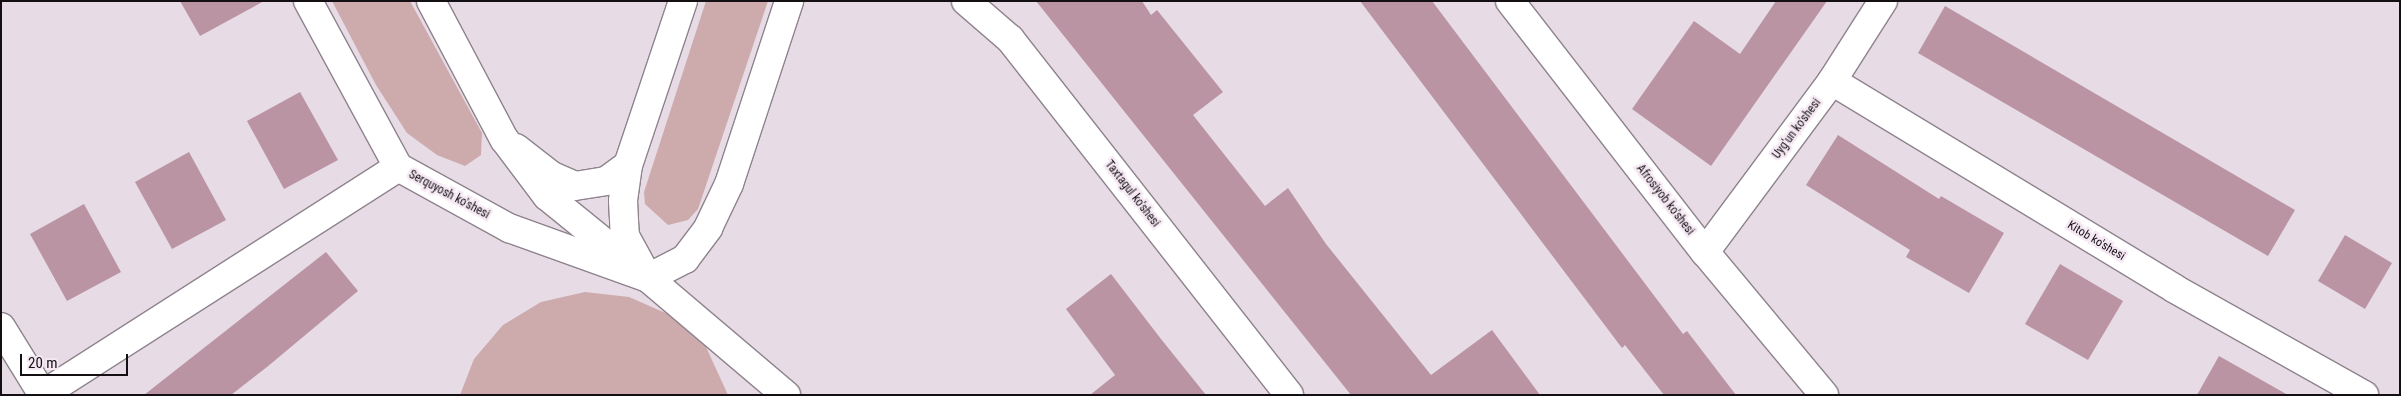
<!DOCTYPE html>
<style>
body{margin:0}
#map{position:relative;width:2401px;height:396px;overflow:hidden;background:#e7dbe6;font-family:"Roboto Condensed",sans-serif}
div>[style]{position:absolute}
.green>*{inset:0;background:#cdaaac}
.building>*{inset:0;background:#ba94a3}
.roads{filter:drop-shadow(1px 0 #8e838d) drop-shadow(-1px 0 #8e838d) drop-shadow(0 1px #8e838d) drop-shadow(0 -1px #8e838d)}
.minor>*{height:28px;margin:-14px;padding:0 14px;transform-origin:14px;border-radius:14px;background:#fff}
.tertiary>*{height:28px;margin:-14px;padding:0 14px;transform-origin:14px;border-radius:14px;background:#fff}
span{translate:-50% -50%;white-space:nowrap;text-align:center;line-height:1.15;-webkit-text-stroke:5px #f5e8f3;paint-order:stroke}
.street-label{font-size:12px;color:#130f13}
.frame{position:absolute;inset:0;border:2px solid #130f13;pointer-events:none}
.scale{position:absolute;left:20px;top:354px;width:108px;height:22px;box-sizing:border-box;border:2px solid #130f13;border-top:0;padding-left:6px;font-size:15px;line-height:18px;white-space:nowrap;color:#130f13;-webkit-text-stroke:4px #f5e8f3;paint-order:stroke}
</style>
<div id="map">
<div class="green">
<div style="clip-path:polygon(332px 1px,410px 1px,482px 133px,481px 155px,465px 166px,437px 155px,407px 133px,376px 85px)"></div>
<div style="clip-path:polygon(706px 1px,768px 1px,698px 209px,688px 220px,668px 225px,645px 204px,644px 192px)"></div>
<div style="clip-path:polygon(585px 292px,629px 297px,670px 315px,706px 347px,728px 395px,460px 395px,474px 359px,503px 325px,541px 302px)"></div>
</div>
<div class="building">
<div style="clip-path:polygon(180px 1px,264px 1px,200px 36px)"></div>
<div style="clip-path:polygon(1036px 1px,1142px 1px,1151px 15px,1157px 10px,1223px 92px,1193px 115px,1265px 206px,1288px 188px,1326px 244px,1431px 375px,1492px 330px,1540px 395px,1351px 395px)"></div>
<div style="clip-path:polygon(1360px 1px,1432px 1px,1683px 334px,1687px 331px,1736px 395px,1664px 395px,1625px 345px,1622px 348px)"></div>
<div style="clip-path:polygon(1776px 1px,1827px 1px,1711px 166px,1632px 109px,1694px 21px,1740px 54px)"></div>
<div style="clip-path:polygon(1945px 6px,2295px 210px,2268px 256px,1918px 53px)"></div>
<div style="clip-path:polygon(300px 92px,338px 160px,284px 189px,247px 121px)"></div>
<div style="clip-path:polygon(1838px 135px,1939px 199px,1941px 196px,2004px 233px,1969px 293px,1906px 257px,1910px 250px,1806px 185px)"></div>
<div style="clip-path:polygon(189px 152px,226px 220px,172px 249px,135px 182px)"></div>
<div style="clip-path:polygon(84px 204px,121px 272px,67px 301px,30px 234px)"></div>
<div style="clip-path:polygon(2345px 235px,2392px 263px,2365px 309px,2318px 281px)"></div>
<div style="clip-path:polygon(326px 252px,358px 291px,267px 367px,231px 395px,144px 395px)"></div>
<div style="clip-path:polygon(2060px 264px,2123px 301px,2088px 360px,2025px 324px)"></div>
<div style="clip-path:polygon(1111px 274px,1161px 339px,1206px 395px,1090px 395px,1115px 375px,1066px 309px)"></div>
<div style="clip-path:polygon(2219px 356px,2288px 395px,2197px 395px)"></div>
</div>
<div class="roads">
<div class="minor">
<div style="left:966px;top:1px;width:58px;rotate:40.8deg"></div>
<div style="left:1010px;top:39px;width:452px;rotate:51.9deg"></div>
<div style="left:1510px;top:1px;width:318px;rotate:52.2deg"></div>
<div style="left:1705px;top:252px;width:186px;rotate:50.2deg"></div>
<div style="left:1832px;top:81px;width:401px;rotate:31.2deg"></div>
<div style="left:2175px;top:289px;width:217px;rotate:29.3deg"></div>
<div style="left:516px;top:148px;width:46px;rotate:37.9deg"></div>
<div style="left:552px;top:176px;width:25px;rotate:23deg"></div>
<div style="left:575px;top:186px;width:31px;rotate:-9deg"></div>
<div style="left:606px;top:181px;width:27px;rotate:-36deg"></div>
<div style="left:1705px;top:252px;width:213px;rotate:-53.4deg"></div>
<div style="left:1832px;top:81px;width:95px;rotate:-57.5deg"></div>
<div style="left:648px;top:278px;width:181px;rotate:40.3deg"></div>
<div style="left:1px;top:327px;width:80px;rotate:58.3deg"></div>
<div style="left:42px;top:395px;width:423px;rotate:-32.6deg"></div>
</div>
<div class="tertiary">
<div style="left:308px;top:1px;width:189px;rotate:61.5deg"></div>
<div style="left:398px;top:167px;width:127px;rotate:28.8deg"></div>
<div style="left:509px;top:228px;width:148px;rotate:19.8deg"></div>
<div style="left:648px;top:278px;width:130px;rotate:-140.9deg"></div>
<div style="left:547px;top:196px;width:71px;rotate:-127deg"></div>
<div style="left:504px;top:139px;width:156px;rotate:-117.9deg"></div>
<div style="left:683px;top:1px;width:173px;rotate:108.5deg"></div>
<div style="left:628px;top:165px;width:36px;rotate:98deg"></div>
<div style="left:623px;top:201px;width:35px;rotate:87deg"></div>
<div style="left:625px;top:236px;width:48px;rotate:61.3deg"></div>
<div style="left:648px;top:278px;width:42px;rotate:-27.2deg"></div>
<div style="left:685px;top:259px;width:39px;rotate:-53deg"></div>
<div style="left:708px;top:228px;width:49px;rotate:-64.5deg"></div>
<div style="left:729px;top:184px;width:193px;rotate:-71.8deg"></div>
</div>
</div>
<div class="street-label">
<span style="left:1797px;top:129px;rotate:-53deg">Uyg'un ko'shesi</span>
<span style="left:1132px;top:194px;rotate:52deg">Taxtagul ko'shesi</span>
<span style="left:449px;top:195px;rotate:28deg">Serquyosh ko'shesi</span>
<span style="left:1665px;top:200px;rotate:52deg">Afrosiyob ko'shesi</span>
<span style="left:2096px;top:241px;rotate:31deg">Kitob ko'shesi</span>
</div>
<div class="frame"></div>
<div class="scale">20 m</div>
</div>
